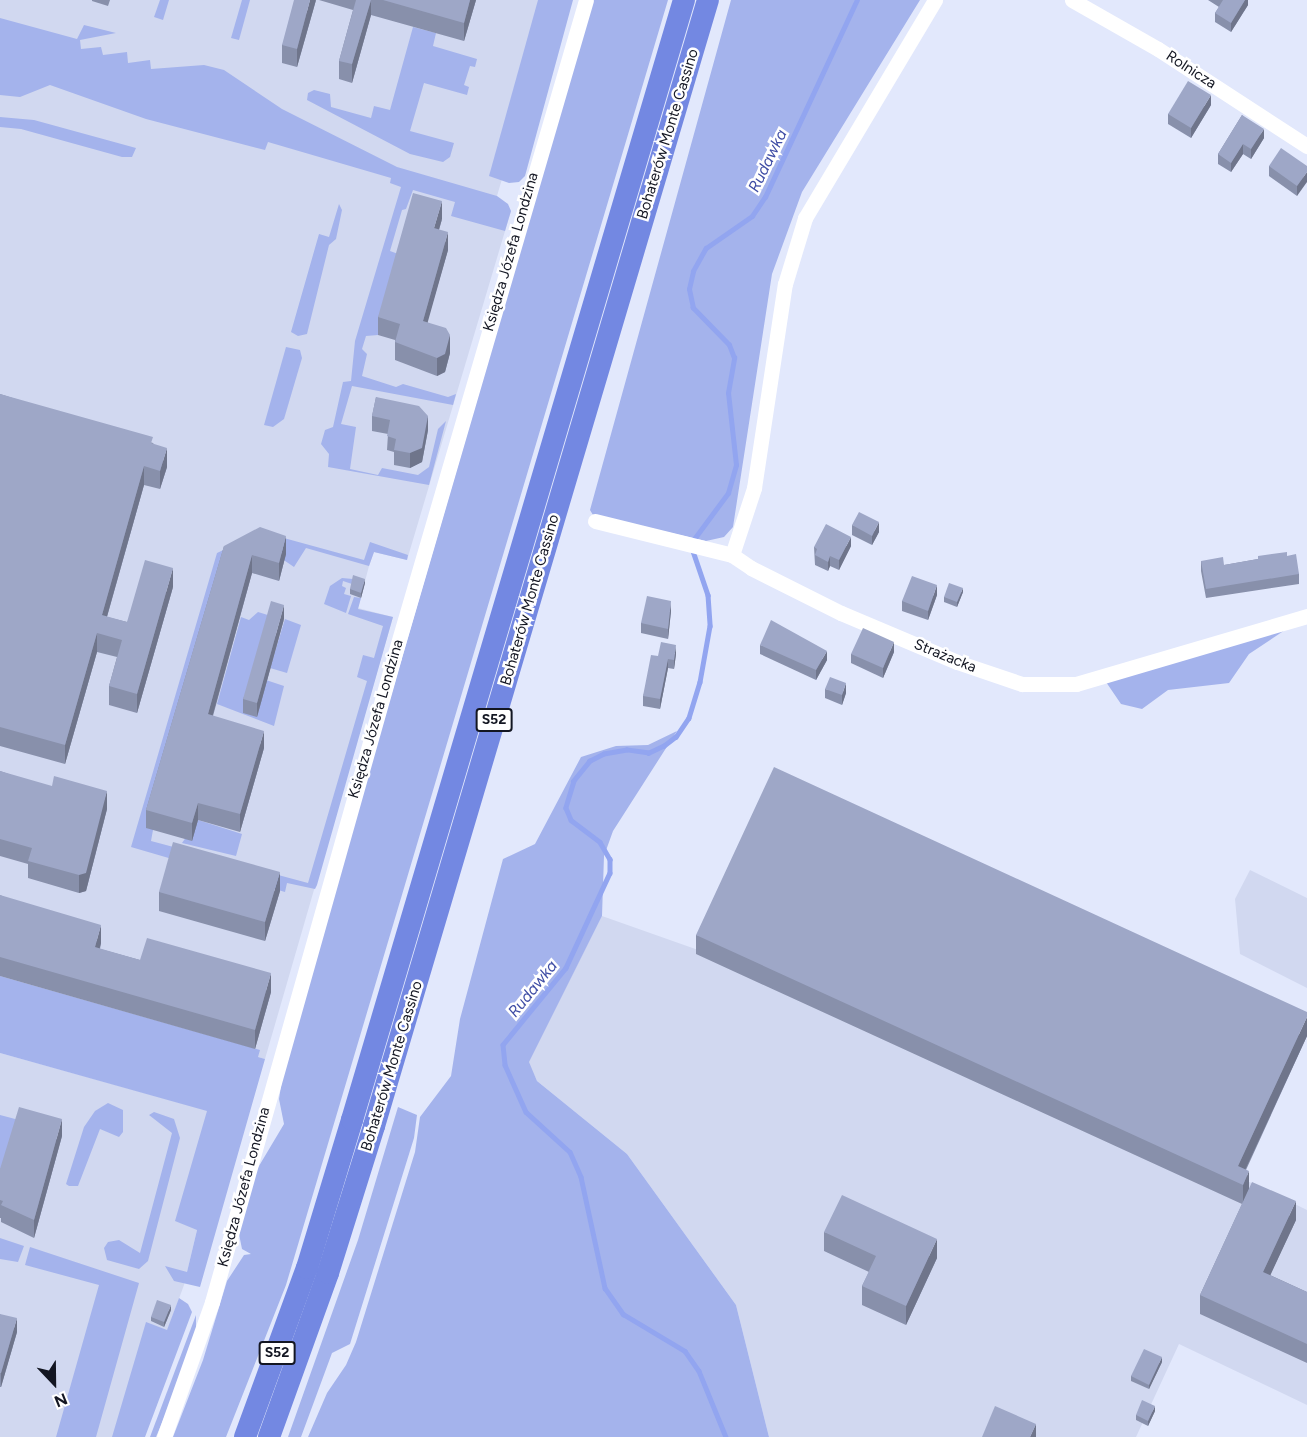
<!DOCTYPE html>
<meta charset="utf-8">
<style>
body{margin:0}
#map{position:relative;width:1307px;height:1437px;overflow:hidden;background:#e2e8fc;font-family:Figtree,sans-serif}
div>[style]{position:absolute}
.built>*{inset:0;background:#d1d8f0}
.green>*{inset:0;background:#a4b3ec}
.stream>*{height:4.5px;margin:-2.25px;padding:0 2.25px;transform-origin:2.25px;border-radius:2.25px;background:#92a5f0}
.minor>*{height:15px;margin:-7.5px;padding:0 7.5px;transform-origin:7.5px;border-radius:7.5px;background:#fff}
.highway>*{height:22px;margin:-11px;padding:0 11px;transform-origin:11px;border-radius:11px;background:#7388e2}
.wall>*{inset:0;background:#8890ab}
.shaded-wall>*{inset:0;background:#6f758b}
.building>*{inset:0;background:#9ea7c7}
span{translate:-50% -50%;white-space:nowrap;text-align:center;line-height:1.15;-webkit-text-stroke:5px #fff;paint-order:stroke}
.shield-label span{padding:2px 4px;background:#fff;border:2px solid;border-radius:4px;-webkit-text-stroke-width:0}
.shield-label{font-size:14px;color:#131622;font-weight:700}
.street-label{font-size:15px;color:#131622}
.water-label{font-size:16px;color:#3f4da5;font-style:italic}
.north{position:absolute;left:24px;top:1353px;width:60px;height:60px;-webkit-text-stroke:4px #fff;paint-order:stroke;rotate:158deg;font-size:16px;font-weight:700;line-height:24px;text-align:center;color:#131622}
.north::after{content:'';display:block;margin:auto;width:21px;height:27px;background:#131622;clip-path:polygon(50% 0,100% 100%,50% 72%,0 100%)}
</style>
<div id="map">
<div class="built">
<div style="clip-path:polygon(0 0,555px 0,494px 206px,511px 211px,407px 560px,374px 552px,369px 566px,358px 608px,393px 617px,265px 1059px,159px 1029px,0 995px)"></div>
<div style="clip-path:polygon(1250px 870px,1307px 898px,1307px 988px,1240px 954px,1235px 899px)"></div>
<div style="clip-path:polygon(602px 916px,857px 1006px,1130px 1124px,1307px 1210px,1307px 1405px,1179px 1344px,1136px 1437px,769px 1437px,736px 1305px,627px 1154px,537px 1081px,528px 1062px)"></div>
<div style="clip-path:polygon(0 1053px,224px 1115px,184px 1285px,128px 1437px,0 1437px)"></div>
</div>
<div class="green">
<div style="clip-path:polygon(160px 0,169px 0,163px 20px,154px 17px)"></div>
<div style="clip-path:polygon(242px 0,250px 0,239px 40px,231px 38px)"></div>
<div style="clip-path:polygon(538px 0,573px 0,525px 176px,519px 182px,509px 183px,489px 176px)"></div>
<div style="clip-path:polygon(593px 0,668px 0,286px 1285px,226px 1437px,173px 1437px,203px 1360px,227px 1281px,244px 1255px,251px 1254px,242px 1249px,239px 1234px,256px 1171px,284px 1124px,279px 1099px,285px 1061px)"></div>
<div style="clip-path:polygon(731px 0,920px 0,802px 192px,772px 274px,733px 527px,724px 537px,706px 541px,593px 515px,590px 510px)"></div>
<div style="clip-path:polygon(0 18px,77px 39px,84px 25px,116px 33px,80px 40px,81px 49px,101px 47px,103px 55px,127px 52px,128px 63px,150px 60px,151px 69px,204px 65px,224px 70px,282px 109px,397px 167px,497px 196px,508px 204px,511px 211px,505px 231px,451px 216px,455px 202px,413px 190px,406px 209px,402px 210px,390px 251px,401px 255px,378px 335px,366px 336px,362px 349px,367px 354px,362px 376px,396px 387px,403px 384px,448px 397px,456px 394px,453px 405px,352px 386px,341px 424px,356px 427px,350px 469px,378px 475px,382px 468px,418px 475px,429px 467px,438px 429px,446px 421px,429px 485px,328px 467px,329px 454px,321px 444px,325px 430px,333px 427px,343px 382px,351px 381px,355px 341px,401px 187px,390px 183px,391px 178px,268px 142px,265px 150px,146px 119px,50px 85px,20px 97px,0 95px)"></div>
<div style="clip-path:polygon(413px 27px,436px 33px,433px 46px,477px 59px,475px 67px,470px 66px,464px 85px,469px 87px,467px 95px,424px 83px,410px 131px,454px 143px,450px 157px,443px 162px,410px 154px,307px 100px,308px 93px,314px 90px,330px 94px,331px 107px,371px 118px,374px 106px,390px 110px)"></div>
<div style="clip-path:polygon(0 117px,34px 120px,136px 148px,132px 157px,122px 157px,21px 129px,0 127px)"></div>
<div style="clip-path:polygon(339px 204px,342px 210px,336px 239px,329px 245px,307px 334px,298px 336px,291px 332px,319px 234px,329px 237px)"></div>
<div style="clip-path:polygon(286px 347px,300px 350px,302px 358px,284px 419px,273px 427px,264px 425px)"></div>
<div style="clip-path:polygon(262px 532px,364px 560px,370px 542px,408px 555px,407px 560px,374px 552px,369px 566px,306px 548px,294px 567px,260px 544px,153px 830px,151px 841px,308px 883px,367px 681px,357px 677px,363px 655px,374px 658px,383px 626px,348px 614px,354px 597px,361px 598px,358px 609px,393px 617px,317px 885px,315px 889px,287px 883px,285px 892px,131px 847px,217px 553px)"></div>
<div style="clip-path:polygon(342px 578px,353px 579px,352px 584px,343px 581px,342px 586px,346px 588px,344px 594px,351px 596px,346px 613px,324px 604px,330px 586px)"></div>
<div style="clip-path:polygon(258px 612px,271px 616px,257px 717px,266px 680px,284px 686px,274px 726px,217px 704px,241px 617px,249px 620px)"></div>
<div style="clip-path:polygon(285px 619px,301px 625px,287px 673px,270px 668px)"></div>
<div style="clip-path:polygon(1294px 624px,1249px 654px,1229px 683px,1168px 690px,1142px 709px,1121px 704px,1106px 682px)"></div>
<div style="clip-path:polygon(677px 731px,613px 831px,604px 856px,602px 916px,529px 1062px,537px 1081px,627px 1154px,736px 1305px,769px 1437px,308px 1437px,327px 1393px,346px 1365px,356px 1342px,415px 1152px,420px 1117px,451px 1076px,460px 1019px,503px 859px,535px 844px,581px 757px,616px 746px,648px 745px)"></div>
<div style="clip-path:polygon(198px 820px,242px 834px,236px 856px,182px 843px)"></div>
<div style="clip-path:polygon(0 976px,260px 1050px,258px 1057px,265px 1059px,200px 1287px,174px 1281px,165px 1266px,187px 1272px,197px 1230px,175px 1221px,207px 1111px,0 1053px)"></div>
<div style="clip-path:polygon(108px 1103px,123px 1110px,123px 1132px,119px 1137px,100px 1129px,78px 1186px,69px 1186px,66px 1184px,84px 1127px,95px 1111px)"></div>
<div style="clip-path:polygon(398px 1107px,417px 1115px,414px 1138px,355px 1328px,350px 1344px,332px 1353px,301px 1437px,288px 1437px,358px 1240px)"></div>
<div style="clip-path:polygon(154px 1112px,174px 1119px,180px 1138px,148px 1261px,139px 1269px,107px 1260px,104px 1248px,108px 1242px,119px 1240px,140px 1253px,172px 1133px,149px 1115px)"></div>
<div style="clip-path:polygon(0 1115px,19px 1120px,0 1186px)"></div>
<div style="clip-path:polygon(0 1238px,24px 1246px,18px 1262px,0 1259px)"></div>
<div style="clip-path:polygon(30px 1247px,139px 1283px,96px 1437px,56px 1437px,99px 1285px,25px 1265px)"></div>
<div style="clip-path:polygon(179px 1298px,188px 1304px,192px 1312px,145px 1437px,112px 1437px,146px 1322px,167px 1330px)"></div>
<div style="clip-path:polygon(196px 1315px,196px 1330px,176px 1389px,156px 1437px,150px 1437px)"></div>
</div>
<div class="stream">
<div style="left:694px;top:539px;width:57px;rotate:-53.5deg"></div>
<div style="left:728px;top:493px;width:29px;rotate:-74deg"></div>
<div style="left:736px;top:465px;width:72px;rotate:-96.3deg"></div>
<div style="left:728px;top:393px;width:36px;rotate:-80deg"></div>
<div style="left:734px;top:358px;width:14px;rotate:-111deg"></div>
<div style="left:729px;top:345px;width:52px;rotate:-134.2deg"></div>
<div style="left:693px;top:308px;width:19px;rotate:-102deg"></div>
<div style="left:689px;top:289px;width:18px;rotate:-77deg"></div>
<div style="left:693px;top:271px;width:26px;rotate:-61deg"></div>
<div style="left:706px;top:248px;width:56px;rotate:-34.8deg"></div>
<div style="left:752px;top:216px;width:23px;rotate:-56deg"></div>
<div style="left:765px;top:197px;width:217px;rotate:-65deg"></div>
<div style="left:692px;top:548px;width:50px;rotate:71.2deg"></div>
<div style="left:708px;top:595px;width:31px;rotate:86deg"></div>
<div style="left:710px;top:626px;width:57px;rotate:100.1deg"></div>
<div style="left:700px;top:682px;width:38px;rotate:107deg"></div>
<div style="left:689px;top:718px;width:23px;rotate:124deg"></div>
<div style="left:676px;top:737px;width:15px;rotate:143deg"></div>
<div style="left:664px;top:746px;width:17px;rotate:155deg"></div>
<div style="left:649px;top:753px;width:22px;rotate:-172deg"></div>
<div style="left:627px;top:750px;width:23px;rotate:170deg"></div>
<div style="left:604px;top:754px;width:16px;rotate:153deg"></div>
<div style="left:590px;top:761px;width:26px;rotate:129deg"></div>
<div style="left:574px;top:781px;width:28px;rotate:107deg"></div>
<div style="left:566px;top:808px;width:13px;rotate:67deg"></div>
<div style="left:571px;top:820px;width:36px;rotate:37deg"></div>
<div style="left:600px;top:842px;width:20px;rotate:60deg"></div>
<div style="left:610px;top:859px;width:14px;rotate:90deg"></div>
<div style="left:610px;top:873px;width:105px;rotate:114.9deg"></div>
<div style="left:566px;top:968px;width:99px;rotate:129.3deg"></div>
<div style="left:503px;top:1045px;width:20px;rotate:84deg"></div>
<div style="left:505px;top:1065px;width:51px;rotate:65.9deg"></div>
<div style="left:526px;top:1112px;width:59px;rotate:42.3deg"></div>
<div style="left:570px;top:1152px;width:27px;rotate:66deg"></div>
<div style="left:581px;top:1177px;width:114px;rotate:77.8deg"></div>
<div style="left:605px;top:1288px;width:32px;rotate:55deg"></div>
<div style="left:623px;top:1314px;width:72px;rotate:30.8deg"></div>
<div style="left:685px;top:1351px;width:24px;rotate:55deg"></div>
<div style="left:699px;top:1371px;width:71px;rotate:67.8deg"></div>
</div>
<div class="minor">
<div style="left:1072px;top:0;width:99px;rotate:29.7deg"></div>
<div style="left:1158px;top:49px;width:178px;rotate:33.1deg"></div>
<div style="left:595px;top:521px;width:141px;rotate:13.9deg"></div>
<div style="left:732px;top:555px;width:23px;rotate:34deg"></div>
<div style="left:751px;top:568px;width:101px;rotate:26.6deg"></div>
<div style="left:841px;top:613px;width:126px;rotate:22.9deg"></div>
<div style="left:957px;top:662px;width:69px;rotate:18.7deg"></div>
<div style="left:1022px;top:684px;width:54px"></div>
<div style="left:1076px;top:684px;width:241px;rotate:-16.4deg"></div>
<div style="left:732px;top:555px;width:71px;rotate:-71.8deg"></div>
<div style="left:754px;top:488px;width:206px;rotate:-81.4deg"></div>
<div style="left:785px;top:284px;width:69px;rotate:-73.1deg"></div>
<div style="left:805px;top:218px;width:254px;rotate:-59.2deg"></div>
<div style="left:164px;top:1437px;width:143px;rotate:-70.4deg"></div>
<div style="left:212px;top:1302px;width:670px;rotate:-74.24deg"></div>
<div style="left:394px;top:657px;width:684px;rotate:-73.71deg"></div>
</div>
<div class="highway">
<div style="left:245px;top:1437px;width:180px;rotate:-69.9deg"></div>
<div style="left:307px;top:1268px;width:155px;rotate:-73.1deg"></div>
<div style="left:352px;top:1120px;width:1168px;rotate:-73.49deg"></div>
<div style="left:269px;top:1437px;width:174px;rotate:-70.2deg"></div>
<div style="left:328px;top:1273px;width:154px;rotate:-72.6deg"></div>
<div style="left:374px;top:1126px;width:1174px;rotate:-73.48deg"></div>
</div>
<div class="wall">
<div style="clip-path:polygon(92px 0,110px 0,108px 6px,92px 1px)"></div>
<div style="clip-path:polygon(316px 0,297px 67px,282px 63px,282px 45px)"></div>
<div style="clip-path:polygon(319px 0,476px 0,464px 41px,371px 15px,352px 83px,339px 79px,339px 61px,353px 10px)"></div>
<div style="clip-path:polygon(1208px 0,1248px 0,1248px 5px,1231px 32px,1215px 22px,1215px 13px,1219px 7px)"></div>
<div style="clip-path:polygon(1211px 105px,1191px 138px,1168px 124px,1168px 114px)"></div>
<div style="clip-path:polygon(1242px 115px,1264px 138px,1251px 159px,1243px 154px,1231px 172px,1218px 164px,1218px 154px)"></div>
<div style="clip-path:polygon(1269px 166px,1307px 166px,1297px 196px,1269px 176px)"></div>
<div style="clip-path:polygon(442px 219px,439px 230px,448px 250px,427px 322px,450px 353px,445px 372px,437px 376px,395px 360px,395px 340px,378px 335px,378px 317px)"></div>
<div style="clip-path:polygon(0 394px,153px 443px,167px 467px,160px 489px,144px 485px,107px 617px,127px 622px,173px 587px,137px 713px,109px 705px,109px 686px,117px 657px,97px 652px,65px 764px,0 746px)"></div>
<div style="clip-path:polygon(376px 397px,428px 430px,422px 462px,410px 468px,394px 465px,394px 452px,387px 450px,388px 434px,372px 431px,372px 416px)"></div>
<div style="clip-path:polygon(852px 525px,879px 532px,872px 545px,852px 535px)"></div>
<div style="clip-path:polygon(224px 546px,286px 554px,279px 581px,252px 573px,213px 716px,264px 748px,240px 832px,198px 820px,192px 841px,146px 828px,146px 810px)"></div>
<div style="clip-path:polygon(851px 546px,839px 570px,830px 566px,828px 571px,815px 565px,814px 547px)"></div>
<div style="clip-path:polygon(1258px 556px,1287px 556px,1299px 574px,1299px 584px,1206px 598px,1201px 571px,1201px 561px,1224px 565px,1258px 559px)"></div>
<div style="clip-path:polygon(365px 583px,361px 598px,350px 594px,350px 589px)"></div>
<div style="clip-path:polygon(963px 592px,957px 607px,944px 602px,944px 597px)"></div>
<div style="clip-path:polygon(937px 595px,928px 620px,902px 611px,902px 601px)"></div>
<div style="clip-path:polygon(671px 611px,668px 639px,641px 633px,641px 623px)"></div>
<div style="clip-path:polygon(284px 619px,257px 717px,243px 713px,243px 699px)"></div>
<div style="clip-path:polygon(760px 645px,827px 660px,816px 680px,760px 654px)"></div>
<div style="clip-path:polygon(894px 652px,883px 678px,851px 663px,851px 654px)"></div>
<div style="clip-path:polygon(676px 654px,674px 669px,668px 668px,660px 709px,643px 706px,643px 696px,658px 656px)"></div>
<div style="clip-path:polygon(825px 689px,846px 693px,842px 705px,825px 698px)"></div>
<div style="clip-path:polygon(0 771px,107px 809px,86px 891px,79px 893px,28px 878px,28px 864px,0 856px)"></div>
<div style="clip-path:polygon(280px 891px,265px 941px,159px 911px,159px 892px)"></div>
<div style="clip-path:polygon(0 895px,101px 943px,100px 949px,140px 960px,271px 992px,255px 1049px,0 976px)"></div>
<div style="clip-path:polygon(696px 935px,1307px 1036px,1246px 1170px,1249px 1190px,1296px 1220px,1270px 1275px,1307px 1292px,1307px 1363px,1200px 1314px,1200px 1295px,1242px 1204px,696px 954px)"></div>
<div style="clip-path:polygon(62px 1136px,34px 1238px,1px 1222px,1px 1218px,0 1218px,0 1169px)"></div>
<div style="clip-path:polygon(824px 1232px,937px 1258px,906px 1325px,862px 1305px,862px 1286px,869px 1272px,824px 1251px)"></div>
<div style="clip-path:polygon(171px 1310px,164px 1327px,151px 1321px,151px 1317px)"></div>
<div style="clip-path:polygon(0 1314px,17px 1332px,1px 1387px,0 1387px)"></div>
<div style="clip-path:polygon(1162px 1362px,1149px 1389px,1131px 1381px,1131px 1376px)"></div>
<div style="clip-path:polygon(1155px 1411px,1148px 1426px,1136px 1420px,1136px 1415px)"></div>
</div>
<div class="shaded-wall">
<div style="clip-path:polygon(310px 0,316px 0,297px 67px,297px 49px)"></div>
<div style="clip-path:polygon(371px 0,371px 15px,352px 83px,352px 64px)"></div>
<div style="clip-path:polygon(470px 0,476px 0,464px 41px,464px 23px)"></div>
<div style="clip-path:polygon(1245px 0,1248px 0,1248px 5px,1231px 32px,1231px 23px)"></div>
<div style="clip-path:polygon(1211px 95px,1211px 105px,1191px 138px,1191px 128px)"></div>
<div style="clip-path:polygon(1264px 129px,1264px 138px,1251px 159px,1251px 149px)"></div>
<div style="clip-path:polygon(1243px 144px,1243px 154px,1231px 172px,1231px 163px)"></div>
<div style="clip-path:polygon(1307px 172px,1307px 182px,1297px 196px,1297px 186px)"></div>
<div style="clip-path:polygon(442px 201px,442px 219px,434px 246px,434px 228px)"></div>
<div style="clip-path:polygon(448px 232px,448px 250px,423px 339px,423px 321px)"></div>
<div style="clip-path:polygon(450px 335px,450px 353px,445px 372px,437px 376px,437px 358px)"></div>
<div style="clip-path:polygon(428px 416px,428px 430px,422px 462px,410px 468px,410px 453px)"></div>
<div style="clip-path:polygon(167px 448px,167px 467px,160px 489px,160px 471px)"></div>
<div style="clip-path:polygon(144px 466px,144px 485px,102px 634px,102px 615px)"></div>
<div style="clip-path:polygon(879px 522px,879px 532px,872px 545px,872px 536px)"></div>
<div style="clip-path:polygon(286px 536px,286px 554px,279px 581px,279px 563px)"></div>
<div style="clip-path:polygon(851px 537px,851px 546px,839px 570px,839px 560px)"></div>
<div style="clip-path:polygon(252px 555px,252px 573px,208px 732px,208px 714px)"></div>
<div style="clip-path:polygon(830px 556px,830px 566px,828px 571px,828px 562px)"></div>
<div style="clip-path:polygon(173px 568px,173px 587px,137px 713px,137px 694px)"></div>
<div style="clip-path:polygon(365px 579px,365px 583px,361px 598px,361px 593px)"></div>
<div style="clip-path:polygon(937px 585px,937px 595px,928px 620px,928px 611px)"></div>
<div style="clip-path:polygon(963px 588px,963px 592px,957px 607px,957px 602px)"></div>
<div style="clip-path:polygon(671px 601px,671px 611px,668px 639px,668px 629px)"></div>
<div style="clip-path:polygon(284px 605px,284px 619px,257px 717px,257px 703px)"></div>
<div style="clip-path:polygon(97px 633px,97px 652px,65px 764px,65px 745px)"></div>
<div style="clip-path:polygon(894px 642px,894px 652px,883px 678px,883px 668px)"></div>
<div style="clip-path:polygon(676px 645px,676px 654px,674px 669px,674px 660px)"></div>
<div style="clip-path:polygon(827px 651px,827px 660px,816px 680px,816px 670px)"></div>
<div style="clip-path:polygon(668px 659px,668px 668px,660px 709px,660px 699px)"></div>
<div style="clip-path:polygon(846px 683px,846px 693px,842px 705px,842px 695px)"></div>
<div style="clip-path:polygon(264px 731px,264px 748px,240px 832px,240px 814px)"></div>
<div style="clip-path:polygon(107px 791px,107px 809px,86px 891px,79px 893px,79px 875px)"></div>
<div style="clip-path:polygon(198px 803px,198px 820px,192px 841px,192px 823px)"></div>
<div style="clip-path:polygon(280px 872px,280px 891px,265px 941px,265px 922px)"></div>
<div style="clip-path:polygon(101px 925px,101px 943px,95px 966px,95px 947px)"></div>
<div style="clip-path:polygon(271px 973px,271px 992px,255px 1049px,255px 1030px)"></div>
<div style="clip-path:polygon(1307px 1017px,1307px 1036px,1239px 1183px,1238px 1166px)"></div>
<div style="clip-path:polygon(62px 1119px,62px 1136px,34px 1238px,34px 1220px)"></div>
<div style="clip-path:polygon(1249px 1171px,1249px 1190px,1243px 1204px,1243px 1185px)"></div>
<div style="clip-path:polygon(1296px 1201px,1296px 1220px,1263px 1291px,1263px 1272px)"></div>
<div style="clip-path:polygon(937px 1239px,937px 1258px,906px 1325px,906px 1306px)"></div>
<div style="clip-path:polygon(171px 1305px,171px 1310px,164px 1327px,164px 1322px)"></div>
<div style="clip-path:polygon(17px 1318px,17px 1332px,1px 1387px,1px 1373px)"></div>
<div style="clip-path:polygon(1162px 1357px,1162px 1362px,1149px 1389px,1149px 1385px)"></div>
<div style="clip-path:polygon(1155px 1406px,1155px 1411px,1148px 1426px,1148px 1421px)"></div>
<div style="clip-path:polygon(1036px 1424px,1036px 1437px,1030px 1437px)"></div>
</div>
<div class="building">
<div style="clip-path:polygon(294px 0,310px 0,297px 49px,282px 45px)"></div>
<div style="clip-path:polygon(356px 0,371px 0,352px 64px,339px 61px)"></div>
<div style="clip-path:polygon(383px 0,470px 0,464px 23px)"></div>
<div style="clip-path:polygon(1223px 0,1245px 0,1231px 23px,1215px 13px)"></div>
<div style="clip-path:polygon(1188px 81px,1211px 95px,1191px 128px,1168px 114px)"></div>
<div style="clip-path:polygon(1242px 115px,1264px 129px,1251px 149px,1243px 144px,1231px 163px,1218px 154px)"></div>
<div style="clip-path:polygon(1281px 148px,1307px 166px,1307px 172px,1297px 186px,1269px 166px)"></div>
<div style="clip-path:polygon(413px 193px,442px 201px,434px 228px,448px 232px,423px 321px,446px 328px,450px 335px,445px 354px,437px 358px,395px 342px,400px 324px,378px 317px)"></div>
<div style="clip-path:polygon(0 394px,153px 437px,151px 443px,167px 448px,160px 471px,144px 466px,102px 615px,127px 622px,145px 560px,173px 568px,137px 694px,109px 686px,122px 640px,97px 633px,65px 745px,0 727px)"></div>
<div style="clip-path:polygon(376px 397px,419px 406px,428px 416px,422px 448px,410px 453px,394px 450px,396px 439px,387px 436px,390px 420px,372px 416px)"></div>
<div style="clip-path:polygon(859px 512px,879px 522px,872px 536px,852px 525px)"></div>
<div style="clip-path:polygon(826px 524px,851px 537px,839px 560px,830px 556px,828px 562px,815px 555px,817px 549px,814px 547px)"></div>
<div style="clip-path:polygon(260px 527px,286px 536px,279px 563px,252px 555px,208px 714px,264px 731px,240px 814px,198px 803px,192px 823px,146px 810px,224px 546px)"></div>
<div style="clip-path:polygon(1287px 552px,1287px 556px,1296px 554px,1299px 574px,1206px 589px,1201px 561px,1223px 557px,1224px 565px,1258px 559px,1258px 556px)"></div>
<div style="clip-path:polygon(353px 575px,365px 579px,361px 593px,350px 589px)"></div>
<div style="clip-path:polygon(912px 576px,937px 585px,928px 611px,902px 601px)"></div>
<div style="clip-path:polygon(949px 583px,963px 588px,957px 602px,944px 597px)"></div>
<div style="clip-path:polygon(647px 596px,671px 601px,668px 629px,641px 623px)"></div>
<div style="clip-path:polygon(271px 601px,284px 605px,257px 703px,243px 699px)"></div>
<div style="clip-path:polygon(771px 620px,827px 651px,816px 670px,760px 645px)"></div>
<div style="clip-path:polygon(863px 628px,894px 642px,883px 668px,851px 654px)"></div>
<div style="clip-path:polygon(661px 642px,676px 645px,674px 660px,668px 659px,660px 699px,643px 696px,651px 655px,658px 656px)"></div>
<div style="clip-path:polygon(830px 677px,846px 683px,842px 695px,825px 689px)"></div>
<div style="clip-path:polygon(774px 767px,1307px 1012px,1307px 1017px,1238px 1166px,1249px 1171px,1243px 1185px,696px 935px)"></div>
<div style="clip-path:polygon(0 771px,52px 786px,54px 776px,107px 791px,86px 873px,79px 875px,28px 861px,32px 848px,0 839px)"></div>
<div style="clip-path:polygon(173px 842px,280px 872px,265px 922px,159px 892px)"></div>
<div style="clip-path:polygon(0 895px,101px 925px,95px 947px,140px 960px,147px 938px,271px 973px,255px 1030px,0 957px)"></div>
<div style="clip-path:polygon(19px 1107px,62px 1119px,34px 1220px,1px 1205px,3px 1201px,0 1200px,0 1169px)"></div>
<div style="clip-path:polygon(1252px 1182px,1296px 1201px,1263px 1272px,1307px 1292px,1307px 1344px,1200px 1295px)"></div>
<div style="clip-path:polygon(842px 1195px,937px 1239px,906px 1306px,862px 1286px,876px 1256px,824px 1232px)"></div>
<div style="clip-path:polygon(157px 1300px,171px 1305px,164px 1322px,151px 1317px)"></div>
<div style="clip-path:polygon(0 1314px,17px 1318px,1px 1373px,0 1373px)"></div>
<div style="clip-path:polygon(1144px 1349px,1162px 1357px,1149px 1385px,1131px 1376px)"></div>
<div style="clip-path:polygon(1142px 1400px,1155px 1406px,1148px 1421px,1136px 1415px)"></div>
<div style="clip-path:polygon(995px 1406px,1036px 1424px,1030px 1437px,982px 1437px)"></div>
</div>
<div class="shield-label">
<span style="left:494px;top:720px">S52</span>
<span style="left:277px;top:1353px">S52</span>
</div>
<div class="street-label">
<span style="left:1191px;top:70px;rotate:33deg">Rolnicza</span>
<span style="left:668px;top:134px;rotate:-73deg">Bohaterów Monte Cassino</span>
<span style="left:511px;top:252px;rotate:-74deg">Księdza Józefa Londzina</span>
<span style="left:530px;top:600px;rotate:-74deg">Bohaterów Monte Cassino</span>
<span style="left:945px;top:656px;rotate:22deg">Strażacka</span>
<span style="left:376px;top:719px;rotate:-74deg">Księdza Józefa Londzina</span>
<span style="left:392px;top:1066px;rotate:-73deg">Bohaterów Monte Cassino</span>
<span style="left:244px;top:1187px;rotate:-75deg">Księdza Józefa Londzina</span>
</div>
<div class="water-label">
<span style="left:768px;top:161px;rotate:-64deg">Rudawka</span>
<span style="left:533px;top:989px;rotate:-51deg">Rudawka</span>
</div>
<div class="north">N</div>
</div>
